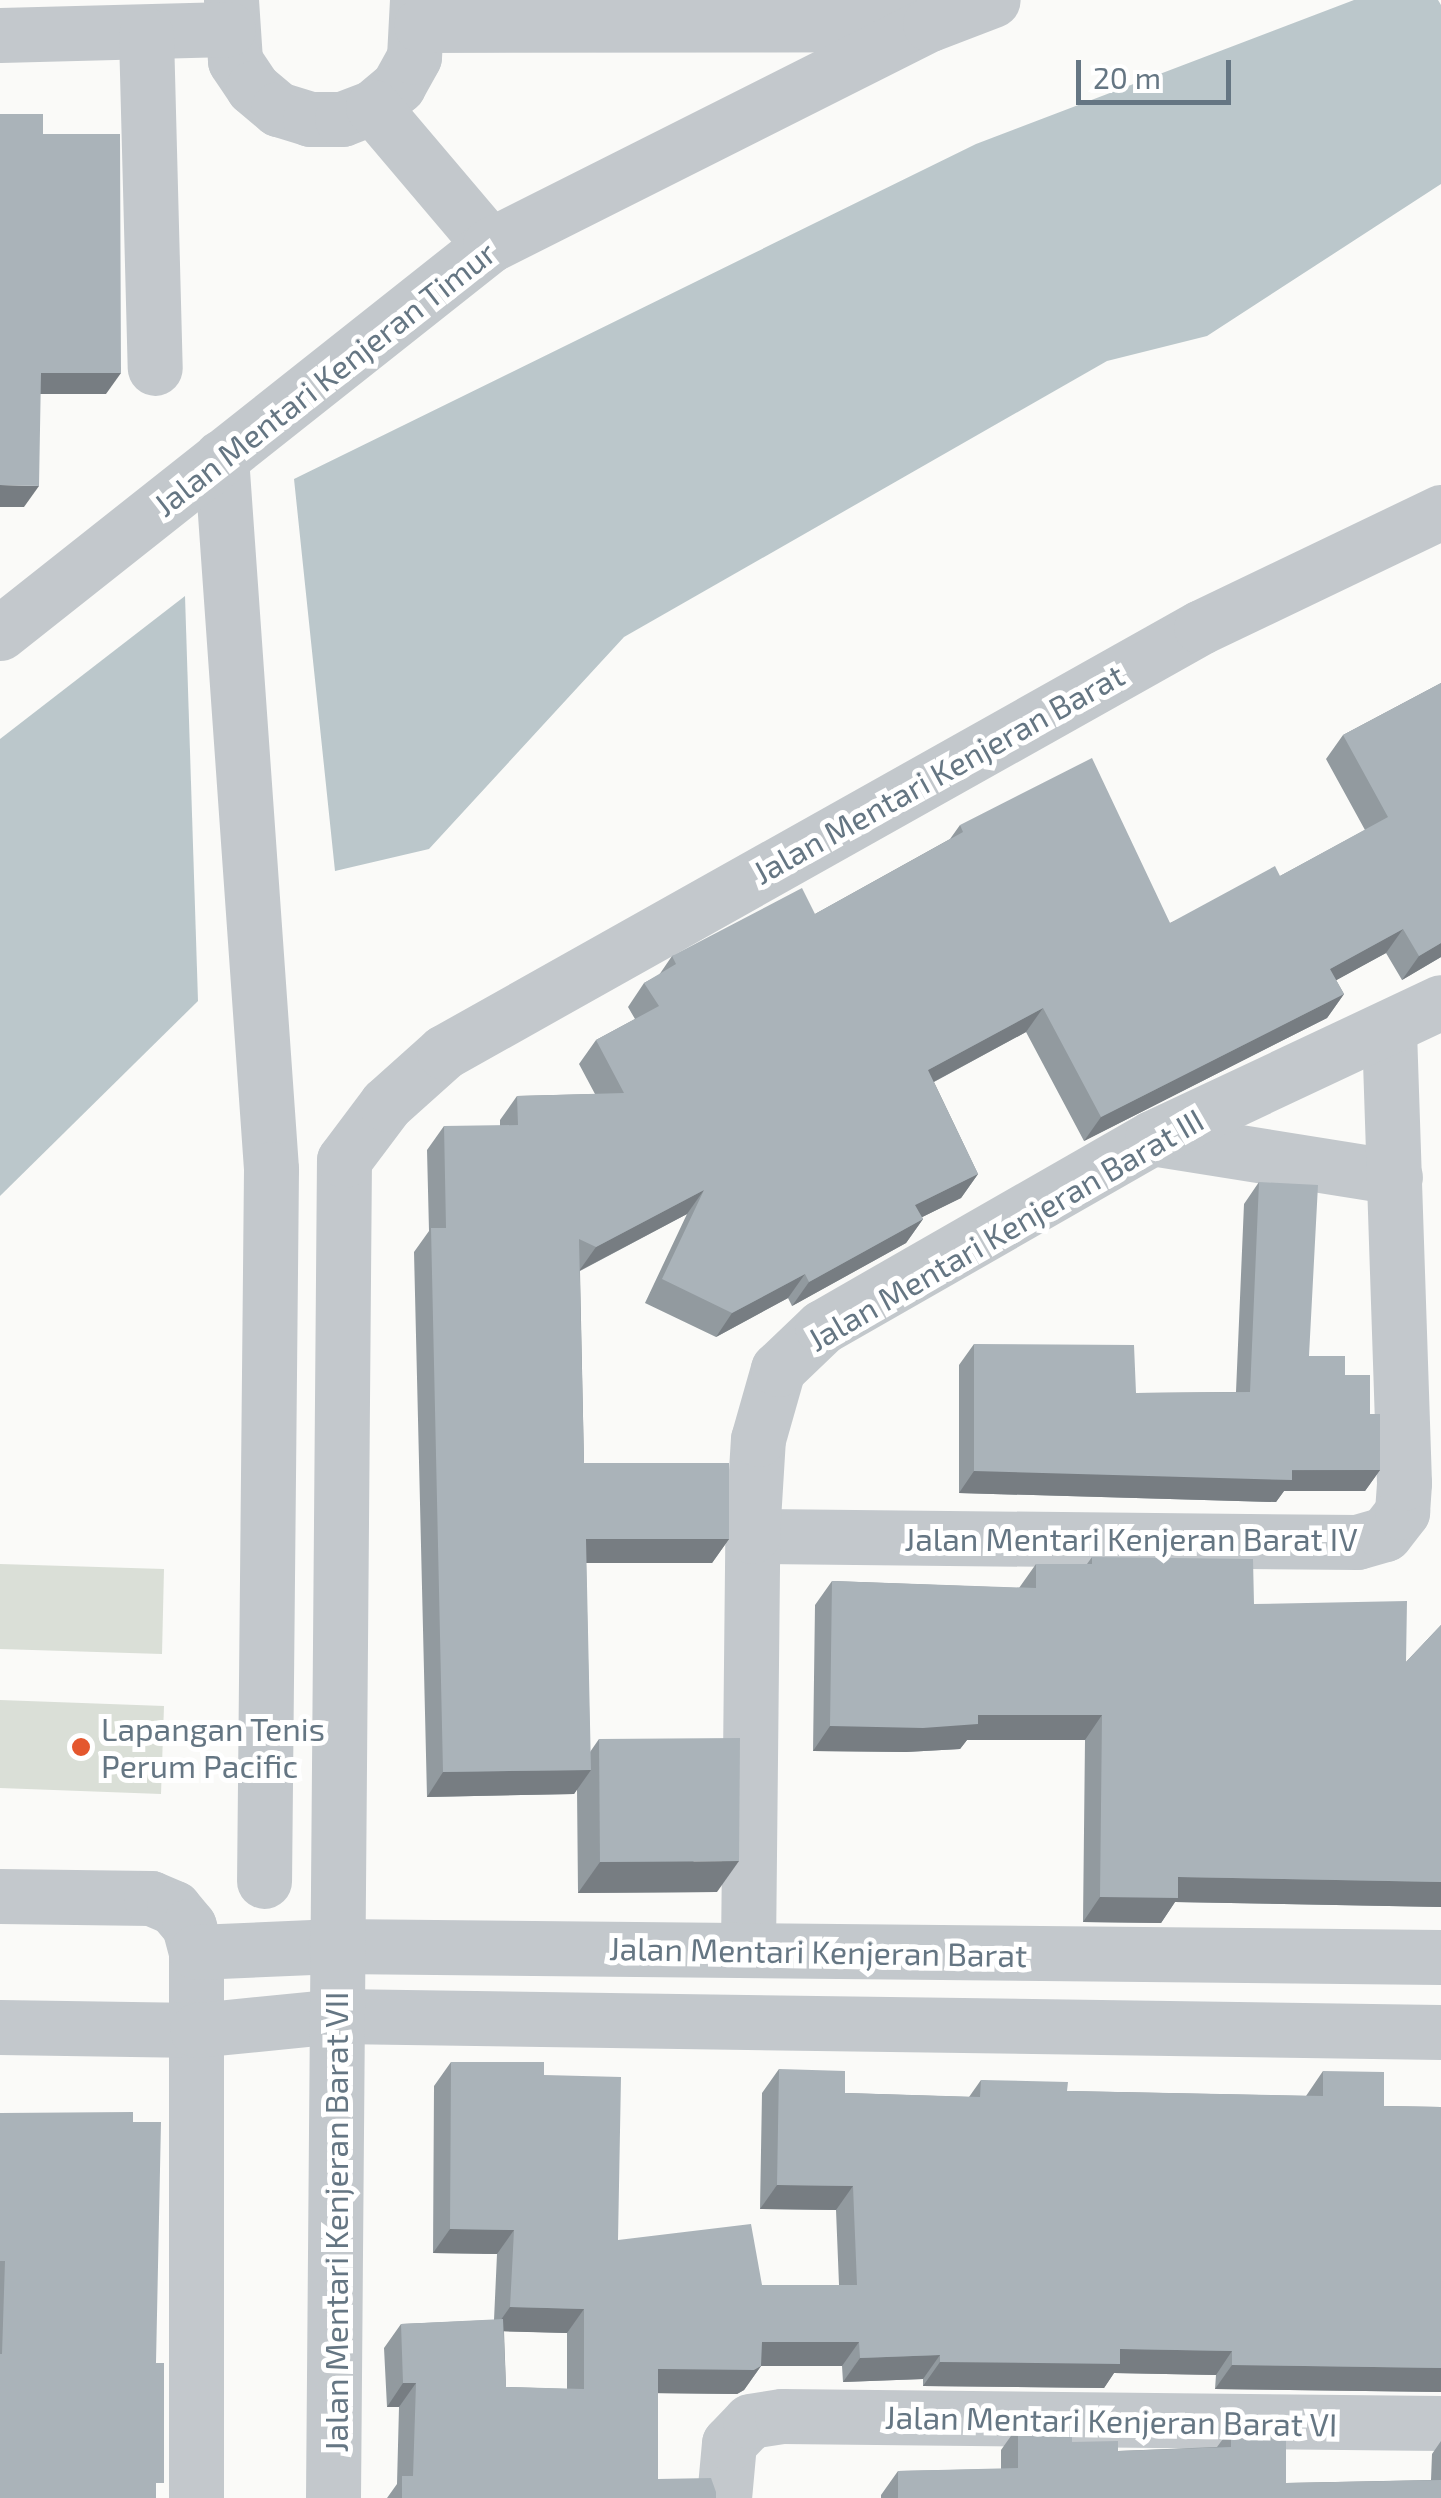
<!DOCTYPE html>
<style>
body{margin:0}
#map{position:relative;width:1441px;height:2498px;overflow:hidden;background:#fafaf8;font-family:"Exo 2",sans-serif}
div>[style]{position:absolute}
.green>*{inset:0;background:#dadfd7}
.water>*{inset:0;background:#bbc7cb}
.minor>*{height:55px;margin:-27.5px;padding:0 27.5px;transform-origin:27.5px;border-radius:27.5px;background:#c3c8cc}
.wall>*{inset:0;background:#929a9f}
.shaded-wall>*{inset:0;background:#777d82}
.building>*{inset:0;background:#aab3b9}
.dots>*{width:28px;height:28px;translate:-50% -50%;box-sizing:border-box;border:5px solid #fff;border-radius:50%}
span{translate:-50% -50%;white-space:nowrap;text-align:center;line-height:1.15;-webkit-text-stroke:10px #fff;paint-order:stroke}
.street-label{font-size:32px;color:#657683}
.poi-label{font-size:32px;color:#657683}
.left{translate:0 -50%;text-align:left}
.scale{position:absolute;left:1076px;top:60px;width:155px;height:45px;box-sizing:border-box;border:5px solid #657683;border-top:0;padding-left:12px;font-size:30px;line-height:35px;white-space:nowrap;color:#657683;-webkit-text-stroke:8px #fff;paint-order:stroke}
</style>
<div id="map">
<div class="green">
<div style="clip-path:polygon(0 1564px,164px 1569px,162px 1654px,0 1649px)"></div>
<div style="clip-path:polygon(0 1700px,164px 1706px,161px 1794px,0 1788px)"></div>
</div>
<div class="water">
<div style="clip-path:polygon(1354px 0,1438px 0,1441px 5px,1441px 184px,1207px 336px,1107px 361px,624px 637px,429px 849px,335px 871px,294px 479px,976px 144px)"></div>
<div style="clip-path:polygon(185px 596px,198px 1001px,0 1196px,0 739px)"></div>
</div>
<div class="minor">
<div style="left:231px;top:0;width:61px;rotate:86.2deg"></div>
<div style="left:235px;top:61px;width:32px;rotate:56deg"></div>
<div style="left:253px;top:88px;width:33px;rotate:40deg"></div>
<div style="left:278px;top:109px;width:34px;rotate:17deg"></div>
<div style="left:310px;top:119px;width:32px"></div>
<div style="left:342px;top:119px;width:33px;rotate:-21deg"></div>
<div style="left:373px;top:107px;width:33px;rotate:-40deg"></div>
<div style="left:398px;top:86px;width:33px;rotate:-61deg"></div>
<div style="left:414px;top:57px;width:57px;rotate:-87deg"></div>
<div style="left:421px;top:25px;width:497px;rotate:-0.1deg"></div>
<div style="left:0;top:35px;width:228px;rotate:-1.5deg"></div>
<div style="left:146px;top:35px;width:333px;rotate:88.5deg"></div>
<div style="left:373px;top:107px;width:181px;rotate:49.7deg"></div>
<div style="left:221px;top:457px;width:714px;rotate:85.98deg"></div>
<div style="left:271px;top:1169px;width:712px;rotate:90.56deg"></div>
<div style="left:0;top:633px;width:625px;rotate:-38.37deg"></div>
<div style="left:490px;top:245px;width:492px;rotate:-26.7deg"></div>
<div style="left:930px;top:24px;width:67px;rotate:-20.9deg"></div>
<div style="left:1152px;top:1138px;width:246px;rotate:9.1deg"></div>
<div style="left:752px;top:1536px;width:605px;rotate:0.57deg"></div>
<div style="left:1357px;top:1542px;width:29px;rotate:-16deg"></div>
<div style="left:1385px;top:1534px;width:28px;rotate:-52deg"></div>
<div style="left:1402px;top:1512px;width:29px;rotate:-86deg"></div>
<div style="left:1404px;top:1483px;width:453px;rotate:-91.9deg"></div>
<div style="left:0;top:1896px;width:151px;rotate:0.8deg"></div>
<div style="left:151px;top:1898px;width:25px;rotate:23deg"></div>
<div style="left:174px;top:1908px;width:23px;rotate:50deg"></div>
<div style="left:189px;top:1926px;width:27px;rotate:75deg"></div>
<div style="left:196px;top:1952px;width:546px;rotate:90deg"></div>
<div style="left:748px;top:1950px;width:414px;rotate:-89.4deg"></div>
<div style="left:752px;top:1536px;width:97px;rotate:-86.5deg"></div>
<div style="left:758px;top:1439px;width:73px;rotate:-74.1deg"></div>
<div style="left:778px;top:1369px;width:61px;rotate:-43.7deg"></div>
<div style="left:822px;top:1327px;width:380px;rotate:-29.8deg"></div>
<div style="left:1152px;top:1138px;width:319px;rotate:-25.2deg"></div>
<div style="left:196px;top:1952px;width:139px;rotate:-2.5deg"></div>
<div style="left:335px;top:1946px;width:1106px;rotate:0.57deg"></div>
<div style="left:0;top:2027px;width:197px;rotate:0.9deg"></div>
<div style="left:197px;top:2030px;width:141px;rotate:-5.7deg"></div>
<div style="left:337px;top:2016px;width:1104px;rotate:0.83deg"></div>
<div style="left:333px;top:2498px;width:1338px;rotate:-89.53deg"></div>
<div style="left:344px;top:1160px;width:70px;rotate:-53.1deg"></div>
<div style="left:386px;top:1104px;width:78px;rotate:-41.9deg"></div>
<div style="left:444px;top:1052px;width:868px;rotate:-29.31deg"></div>
<div style="left:1201px;top:627px;width:266px;rotate:-25.6deg"></div>
<div style="left:724px;top:2498px;width:55px;rotate:-84.8deg"></div>
<div style="left:729px;top:2443px;width:30px;rotate:-46deg"></div>
<div style="left:750px;top:2421px;width:32px;rotate:-9deg"></div>
<div style="left:782px;top:2416px;width:659px;rotate:0.61deg"></div>
</div>
<div class="wall">
<div style="clip-path:polygon(1441px 683px,1441px 957px,1402px 980px,1386px 953px,1336px 980px,1344px 994px,1327px 1018px,1084px 1141px,1026px 1032px,934px 1082px,978px 1174px,961px 1198px,922px 1217px,923px 1219px,906px 1243px,792px 1306px,788px 1298px,716px 1337px,645px 1303px,687px 1214px,580px 1271px,584px 1463px,729px 1539px,712px 1563px,586px 1563px,590px 1752px,599px 1739px,717px 1892px,578px 1893px,577px 1789px,574px 1794px,427px 1797px,414px 1252px,429px 1231px,427px 1150px,444px 1126px,500px 1126px,500px 1120px,517px 1096px,595px 1094px,579px 1064px,596px 1040px,635px 1019px,628px 1007px,644px 983px,659px 975px,672px 956px,815px 914px,950px 839px,960px 825px,1170px 923px,1280px 876px,1365px 830px,1326px 759px,1343px 735px)"></div>
<div style="clip-path:polygon(1259px 1182px,1309px 1356px,1345px 1375px,1370px 1414px,1380px 1470px,1365px 1491px,1284px 1491px,1276px 1502px,959px 1493px,959px 1365px,974px 1344px,1136px 1393px,1236px 1392px,1244px 1204px)"></div>
<div style="clip-path:polygon(1092px 1557px,1254px 1604px,1406px 1662px,1441px 1625px,1441px 1907px,1175px 1902px,1161px 1923px,1083px 1922px,1085px 1740px,967px 1740px,960px 1749px,906px 1752px,813px 1751px,815px 1605px,832px 1581px,1019px 1588px,1036px 1564px,1087px 1564px)"></div>
<div style="clip-path:polygon(evenodd,451px 2062px,544px 2075px,618px 2240px,762px 2285px,839px 2285px,836px 2210px,760px 2209px,762px 2093px,779px 2069px,845px 2093px,969px 2097px,981px 2080px,1067px 2091px,1306px 2096px,1323px 2071px,1384px 2106px,1441px 2107px,1441px 2392px,1215px 2389px,1216px 2375px,1114px 2373px,1104px 2388px,923px 2386px,923px 2379px,843px 2382px,842px 2366px,761px 2366px,744px 2390px,737px 2394px,658px 2393px,658px 2479px,716px 2498px,387px 2498px,397px 2484px,399px 2407px,387px 2407px,384px 2348px,401px 2324px,494px 2320px,497px 2254px,433px 2253px,434px 2086px,451px 2062px,504px 2331px,567px 2333px,567px 2389px,506px 2387px,504px 2331px)"></div>
<div style="clip-path:polygon(0 2113px,133px 2122px,156px 2363px,156px 2494px,0 2498px)"></div>
<div style="clip-path:polygon(1018px 2426px,1072px 2442px,1118px 2451px,1217px 2447px,1231px 2428px,1286px 2483px,1431px 2480px,1432px 2454px,1441px 2441px,1441px 2498px,881px 2498px,881px 2495px,898px 2471px,1001px 2469px,1001px 2450px)"></div>
</div>
<div class="shaded-wall">
<div style="clip-path:polygon(41px 373px,121px 373px,106px 394px,25px 394px)"></div>
<div style="clip-path:polygon(0 485px,39px 486px,24px 507px,0 507px)"></div>
<div style="clip-path:polygon(1403px 929px,1386px 953px,1313px 993px,1330px 969px)"></div>
<div style="clip-path:polygon(1441px 943px,1441px 957px,1402px 980px,1419px 956px)"></div>
<div style="clip-path:polygon(1344px 994px,1327px 1018px,1084px 1141px,1101px 1117px)"></div>
<div style="clip-path:polygon(1043px 1008px,1026px 1032px,911px 1094px,928px 1070px)"></div>
<div style="clip-path:polygon(978px 1174px,961px 1198px,898px 1229px,915px 1205px)"></div>
<div style="clip-path:polygon(704px 1190px,687px 1214px,579px 1271px,596px 1247px)"></div>
<div style="clip-path:polygon(923px 1219px,906px 1243px,792px 1306px,809px 1282px)"></div>
<div style="clip-path:polygon(805px 1274px,788px 1298px,716px 1337px,732px 1313px)"></div>
<div style="clip-path:polygon(1380px 1470px,1365px 1491px,1284px 1491px,1276px 1502px,959px 1493px,974px 1471px)"></div>
<div style="clip-path:polygon(586px 1539px,729px 1539px,712px 1563px,569px 1563px)"></div>
<div style="clip-path:polygon(978px 1715px,1102px 1715px,1085px 1740px,967px 1740px,960px 1749px,906px 1752px,813px 1751px,830px 1726px)"></div>
<div style="clip-path:polygon(591px 1770px,574px 1794px,427px 1797px,443px 1772px)"></div>
<div style="clip-path:polygon(739px 1861px,717px 1892px,578px 1893px,600px 1862px)"></div>
<div style="clip-path:polygon(1178px 1877px,1441px 1882px,1441px 1907px,1175px 1902px,1161px 1923px,1083px 1922px,1100px 1897px)"></div>
<div style="clip-path:polygon(777px 2185px,853px 2186px,836px 2210px,760px 2209px)"></div>
<div style="clip-path:polygon(450px 2229px,514px 2230px,497px 2254px,433px 2253px)"></div>
<div style="clip-path:polygon(510px 2307px,584px 2309px,567px 2333px,493px 2331px)"></div>
<div style="clip-path:polygon(762px 2342px,859px 2342px,842px 2366px,745px 2366px)"></div>
<div style="clip-path:polygon(1120px 2349px,1232px 2351px,1216px 2375px,1114px 2373px,1104px 2388px,923px 2386px,940px 2362px)"></div>
<div style="clip-path:polygon(940px 2355px,923px 2379px,843px 2382px,860px 2358px)"></div>
<div style="clip-path:polygon(1232px 2365px,1441px 2368px,1441px 2392px,1215px 2389px)"></div>
<div style="clip-path:polygon(761px 2366px,744px 2390px,737px 2394px,641px 2393px,658px 2369px)"></div>
<div style="clip-path:polygon(403px 2383px,416px 2383px,399px 2407px,387px 2407px)"></div>
</div>
<div class="building">
<div style="clip-path:polygon(0 114px,43px 114px,43px 134px,120px 134px,121px 373px,41px 373px,39px 486px,0 485px)"></div>
<div style="clip-path:polygon(1441px 683px,1441px 943px,1419px 956px,1403px 929px,1330px 969px,1344px 994px,1101px 1117px,1043px 1008px,928px 1070px,978px 1174px,915px 1205px,923px 1219px,809px 1282px,805px 1274px,732px 1313px,662px 1279px,704px 1190px,596px 1247px,579px 1239px,584px 1463px,729px 1463px,729px 1539px,586px 1539px,591px 1770px,443px 1772px,431px 1228px,446px 1228px,444px 1126px,518px 1125px,517px 1096px,624px 1093px,596px 1040px,659px 1006px,644px 983px,676px 964px,672px 956px,802px 888px,815px 914px,963px 832px,960px 825px,1092px 758px,1170px 923px,1275px 866px,1280px 876px,1388px 817px,1343px 735px)"></div>
<div style="clip-path:polygon(1259px 1182px,1318px 1185px,1309px 1356px,1345px 1356px,1345px 1375px,1370px 1375px,1370px 1414px,1380px 1414px,1380px 1470px,1292px 1470px,1292px 1480px,974px 1471px,974px 1344px,1134px 1345px,1136px 1393px,1250px 1392px)"></div>
<div style="clip-path:polygon(1092px 1557px,1253px 1559px,1254px 1604px,1407px 1601px,1406px 1662px,1441px 1625px,1441px 1882px,1178px 1877px,1178px 1898px,1100px 1897px,1102px 1715px,978px 1715px,978px 1724px,923px 1728px,830px 1726px,832px 1581px,1036px 1588px,1036px 1564px,1092px 1564px)"></div>
<div style="clip-path:polygon(740px 1738px,739px 1861px,600px 1862px,599px 1739px)"></div>
<div style="clip-path:polygon(451px 2062px,544px 2062px,544px 2075px,621px 2077px,618px 2240px,751px 2224px,762px 2285px,857px 2285px,853px 2186px,777px 2185px,779px 2069px,845px 2071px,845px 2093px,980px 2097px,981px 2080px,1068px 2082px,1067px 2091px,1323px 2096px,1323px 2071px,1384px 2072px,1384px 2106px,1441px 2107px,1441px 2368px,1232px 2365px,1232px 2351px,1120px 2349px,1120px 2364px,940px 2362px,940px 2355px,860px 2358px,859px 2342px,762px 2342px,761px 2366px,754px 2370px,658px 2369px,658px 2479px,711px 2478px,716px 2492px,716px 2498px,402px 2498px,402px 2476px,413px 2476px,416px 2383px,403px 2383px,401px 2324px,503px 2319px,506px 2387px,584px 2389px,584px 2309px,510px 2307px,514px 2230px,450px 2229px)"></div>
<div style="clip-path:polygon(133px 2112px,133px 2122px,161px 2122px,156px 2363px,164px 2363px,164px 2483px,156px 2483px,156px 2498px,0 2498px,0 2354px,2px 2354px,5px 2261px,0 2261px,0 2113px)"></div>
<div style="clip-path:polygon(1018px 2426px,1072px 2426px,1072px 2442px,1118px 2441px,1118px 2451px,1231px 2447px,1231px 2428px,1286px 2428px,1286px 2483px,1441px 2480px,1441px 2498px,898px 2498px,898px 2471px,1018px 2468px)"></div>
</div>
<div class="dots">
<div style="left:81px;top:1747px;background:#e4572e"></div>
</div>
<div class="street-label">
<span style="left:324px;top:378px;rotate:-38deg">Jalan Mentari Kenjeran Timur</span>
<span style="left:938px;top:773px;rotate:-29deg">Jalan Mentari Kenjeran Barat</span>
<span style="left:1005px;top:1229px;rotate:-30deg">Jalan Mentari Kenjeran Barat III</span>
<span style="left:1131px;top:1538px">Jalan Mentari Kenjeran Barat IV</span>
<span style="left:818px;top:1951px;rotate:1deg">Jalan Mentari Kenjeran Barat</span>
<span style="left:335px;top:2222px;rotate:-90deg">Jalan Mentari Kenjeran Barat VII</span>
<span style="left:1111px;top:2420px;rotate:1deg">Jalan Mentari Kenjeran Barat VI</span>
</div>
<div class="poi-label">
<span class="left" style="left:101px;top:1747px">Lapangan Tenis<br>Perum Pacific</span>
</div>
<div class="scale">20 m</div>
</div>
